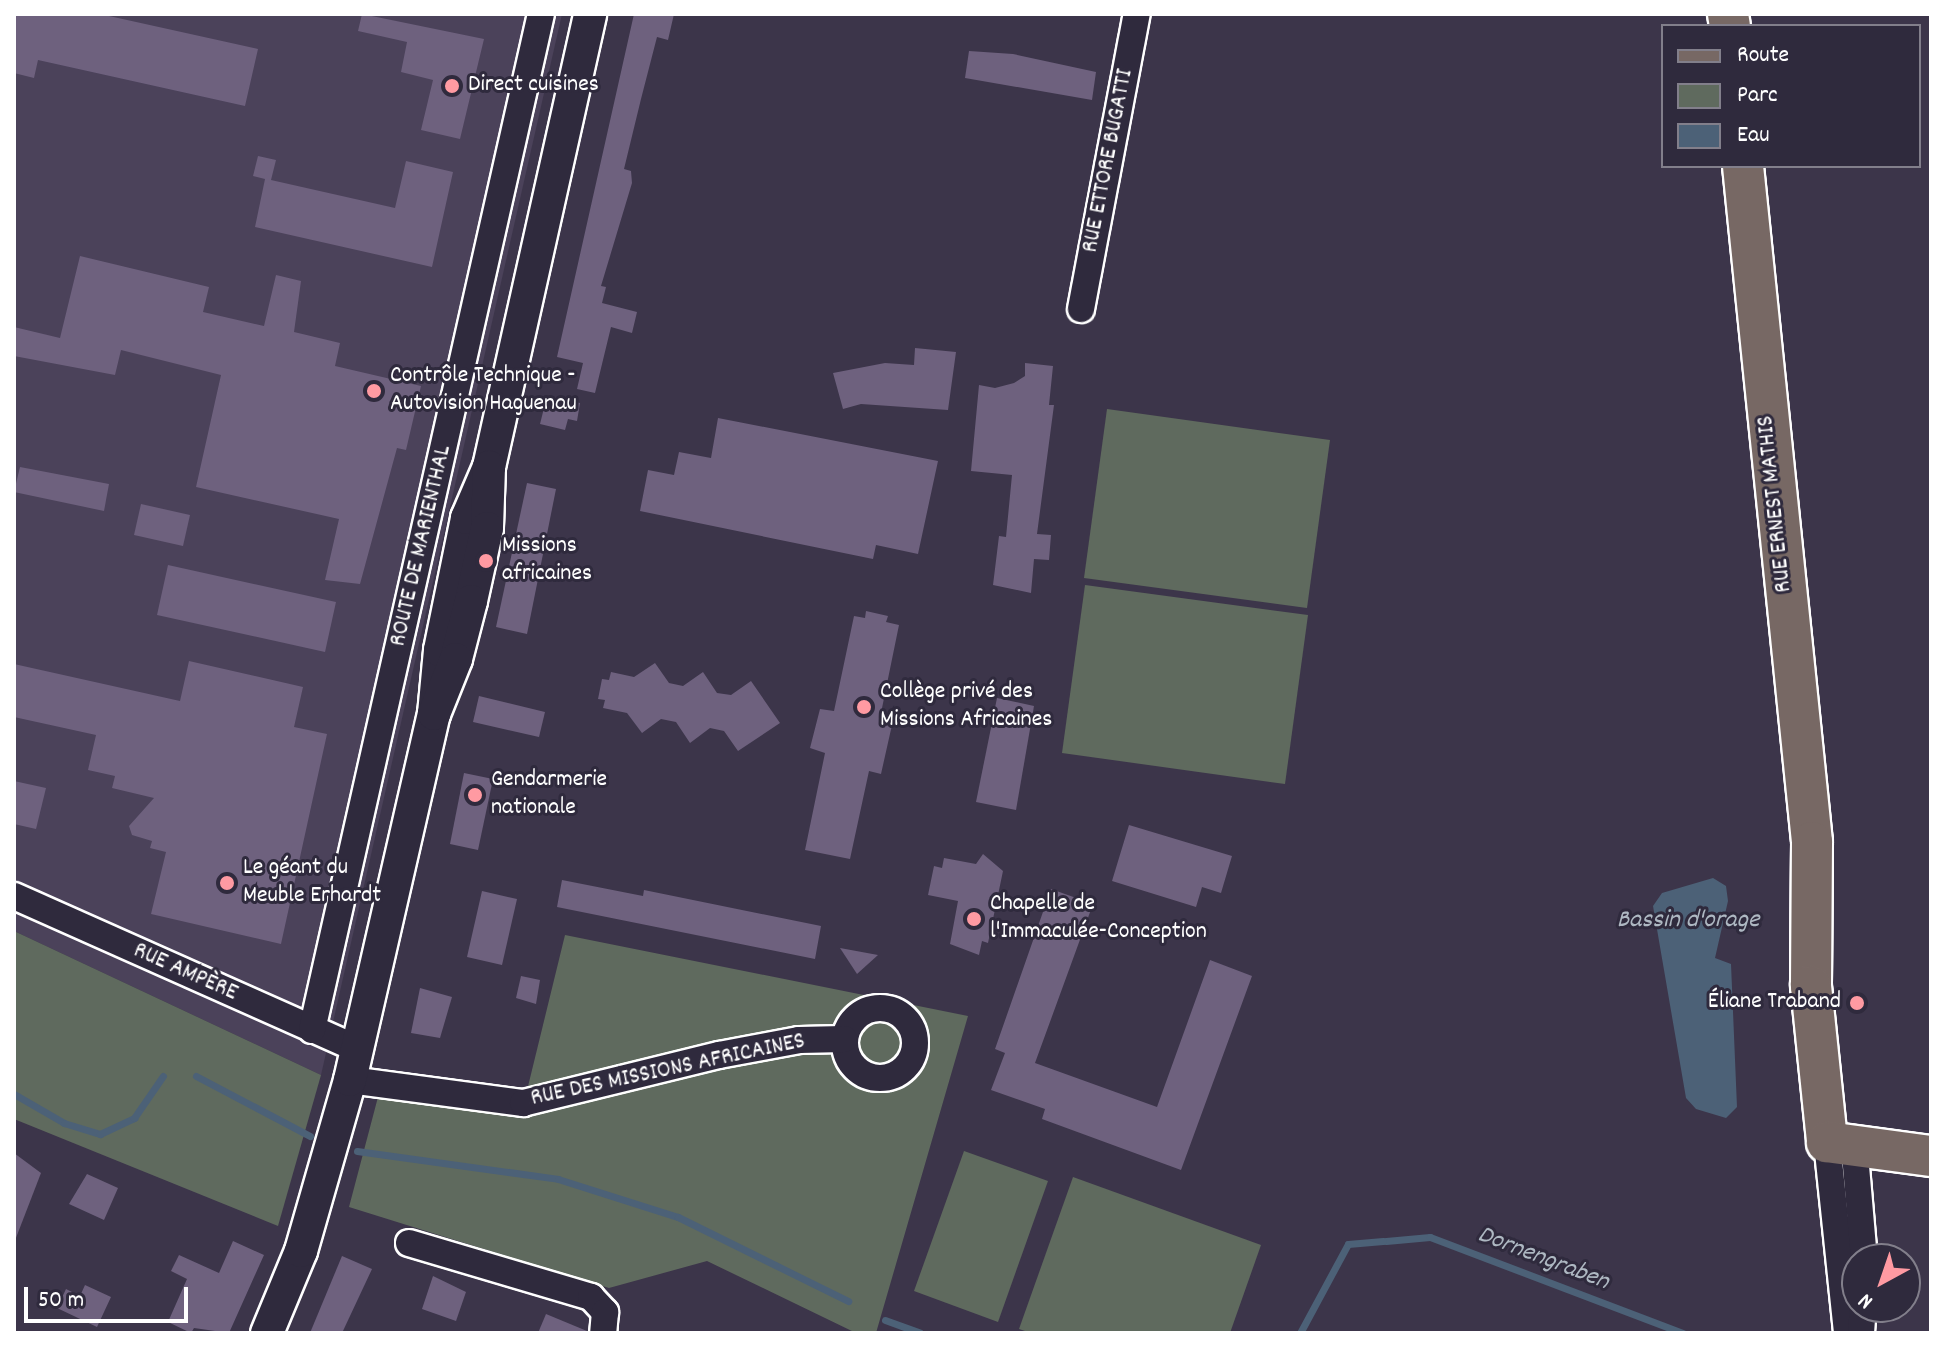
<!DOCTYPE html>
<meta charset="utf-8">
<style>
body{margin:0}
#map{position:relative;width:1945px;height:1347px;overflow:hidden;background:#3c354a;font-family:Dekko,sans-serif}
div>[style]{position:absolute}
.built>*{inset:0;background:#4b425a}
.green>*{inset:0;background:#5f6a5e}
.water>*{inset:0;background:#4c6177}
.stream>*{height:7px;margin:-3.5px;padding:0 3.5px;transform-origin:3.5px;border-radius:3.5px;background:#4c6177}
.building>*{inset:0;background:#6e617e}
.roads{filter:drop-shadow(2px 0 #fff) drop-shadow(-2px 0 #fff) drop-shadow(0 2px #fff) drop-shadow(0 -2px #fff)}
.minor>*{height:26px;margin:-13px;padding:0 13px;transform-origin:13px;border-radius:13px;background:#2f2a3d}
.minor>.ring{margin:-13px;padding:0;box-sizing:content-box;background:none;border:26px solid #2f2a3d;border-radius:50%}
.tertiary>*{height:32px;margin:-16px;padding:0 16px;transform-origin:16px;border-radius:16px;background:#2f2a3d}
.primary>*{height:40px;margin:-20px;padding:0 20px;transform-origin:20px;border-radius:20px;background:#776864}
.dots>*{width:22px;height:22px;translate:-50% -50%;box-sizing:border-box;border:4px solid #2f2a3d;border-radius:50%}
span{translate:-50% -50%;white-space:nowrap;text-align:center;line-height:1.15;-webkit-text-stroke:6px #2f2a3d;paint-order:stroke}
.poi-label{font-size:24px;color:#fff}
.left{translate:0 -50%;text-align:left}
.right{translate:-100% -50%;text-align:right}
.street-label{font-size:24px;color:#fff}
.water-label{font-size:26px;color:#aeb8c2;font-style:italic}
.frame{position:absolute;inset:0;border:16px solid #fff;pointer-events:none}
.legend{position:absolute;left:1661px;top:24px;width:260px;height:144px;box-sizing:border-box;background:#2f2a3d;border:2px solid #827f8b;margin:0;padding:10px 14px;list-style:none;font-size:24px;color:#fff}
.legend li{display:flex;align-items:center;gap:16px;height:40px}
.legend b{width:40px;border:2px solid #827f8b}
.north{position:absolute;left:1841px;top:1243px;width:80px;height:80px;box-sizing:border-box;background:#2f2a3d;border:2px solid #827f8b;border-radius:50%;rotate:220deg;font-size:22px;font-weight:700;line-height:32px;text-align:center;color:#fff}
.north::after{content:'';display:block;margin:auto;width:28px;height:36px;background:#ff9aa2;clip-path:polygon(50% 0,100% 100%,50% 72%,0 100%)}
.scale{position:absolute;left:24px;top:1287px;width:164px;height:36px;box-sizing:border-box;border:4px solid #fff;border-top:0;padding-left:10px;font-size:24px;line-height:28px;white-space:nowrap;color:#fff;-webkit-text-stroke:6px #2f2a3d;paint-order:stroke}
</style>
<div id="map">
<div class="built">
<div style="clip-path:polygon(14px 14px,562px 14px,321px 1075px,14px 931px)"></div>
</div>
<div class="green">
<div style="clip-path:polygon(1107px 409px,1330px 440px,1307px 608px,1084px 578px)"></div>
<div style="clip-path:polygon(1085px 585px,1308px 615px,1285px 784px,1062px 753px)"></div>
<div style="clip-path:polygon(14px 931px,321px 1075px,278px 1226px,14px 1119px)"></div>
<div style="clip-path:polygon(565px 935px,968px 1016px,876px 1333px,856px 1333px,707px 1261px,609px 1288px,349px 1207px,378px 1097px,521px 1115px)"></div>
<div style="clip-path:polygon(964px 1151px,1048px 1181px,998px 1322px,914px 1291px)"></div>
<div style="clip-path:polygon(1073px 1177px,1261px 1245px,1230px 1333px,1031px 1333px,1019px 1329px)"></div>
</div>
<div class="water">
<div style="clip-path:polygon(1713px 878px,1726px 886px,1728px 901px,1715px 958px,1731px 964px,1737px 1107px,1726px 1118px,1696px 1109px,1686px 1098px,1653px 906px,1662px 893px)"></div>
</div>
<div class="stream">
<div style="left:196px;top:1076px;width:129px;rotate:27.8deg"></div>
<div style="left:14px;top:1094px;width:58px;rotate:30.1deg"></div>
<div style="left:64px;top:1123px;width:38px;rotate:17deg"></div>
<div style="left:100px;top:1134px;width:38px;rotate:-25deg"></div>
<div style="left:134px;top:1118px;width:51px;rotate:-55.4deg"></div>
<div style="left:357px;top:1151px;width:203px;rotate:7.9deg"></div>
<div style="left:558px;top:1179px;width:126px;rotate:17.6deg"></div>
<div style="left:678px;top:1217px;width:190px;rotate:26.3deg"></div>
<div style="left:1386px;top:1241px;width:44px;rotate:-5.2deg"></div>
<div style="left:1430px;top:1237px;width:271px;rotate:20.8deg"></div>
<div style="left:885px;top:1320px;width:37px;rotate:20deg"></div>
<div style="left:1300px;top:1333px;width:101px;rotate:-61.7deg"></div>
<div style="left:1348px;top:1244px;width:35px;rotate:-5deg"></div>
</div>
<div class="building">
<div style="clip-path:polygon(14px 14px,100px 14px,258px 49px,245px 106px,38px 60px,34px 78px,14px 73px)"></div>
<div style="clip-path:polygon(362px 14px,484px 39px,460px 139px,421px 130px,433px 80px,401px 72px,407px 42px,358px 31px)"></div>
<div style="clip-path:polygon(634px 14px,674px 14px,668px 40px,657px 37px,641px 99px,624px 169px,631px 171px,632px 183px,601px 286px,606px 287px,602px 303px,637px 312px,632px 333px,611px 327px,595px 393px,577px 389px,583px 363px,557px 357px)"></div>
<div style="clip-path:polygon(969px 51px,1013px 54px,1096px 72px,1092px 100px,965px 78px)"></div>
<div style="clip-path:polygon(258px 156px,276px 160px,271px 180px,395px 208px,406px 161px,453px 172px,432px 267px,255px 227px,265px 179px,253px 176px)"></div>
<div style="clip-path:polygon(80px 256px,209px 287px,203px 312px,264px 326px,276px 275px,301px 281px,294px 332px,340px 343px,335px 366px,421px 386px,406px 450px,397px 448px,360px 584px,325px 580px,339px 519px,196px 487px,221px 375px,121px 350px,115px 375px,14px 356px,14px 327px,60px 338px)"></div>
<div style="clip-path:polygon(915px 348px,956px 352px,948px 410px,861px 404px,843px 409px,833px 373px,885px 363px,914px 365px)"></div>
<div style="clip-path:polygon(1025px 363px,1053px 366px,1049px 405px,1054px 405px,1037px 534px,1051px 535px,1049px 560px,1034px 559px,1031px 593px,993px 585px,999px 536px,1006px 537px,1012px 475px,971px 471px,979px 385px,995px 388px,1014px 383px,1025px 376px)"></div>
<div style="clip-path:polygon(547px 396px,580px 403px,577px 421px,568px 419px,565px 430px,540px 424px)"></div>
<div style="clip-path:polygon(718px 418px,938px 461px,918px 554px,876px 545px,873px 559px,640px 511px,648px 470px,674px 475px,679px 452px,711px 458px)"></div>
<div style="clip-path:polygon(20px 467px,109px 484px,104px 511px,14px 492px)"></div>
<div style="clip-path:polygon(527px 483px,556px 489px,527px 634px,496px 627px)"></div>
<div style="clip-path:polygon(141px 504px,190px 515px,183px 546px,134px 535px)"></div>
<div style="clip-path:polygon(168px 565px,336px 602px,325px 652px,157px 615px)"></div>
<div style="clip-path:polygon(866px 611px,888px 616px,886px 622px,899px 625px,881px 713px,894px 716px,881px 774px,869px 771px,850px 859px,805px 850px,825px 753px,810px 748px,820px 709px,834px 711px,854px 616px,865px 618px)"></div>
<div style="clip-path:polygon(189px 661px,303px 687px,294px 727px,327px 734px,281px 944px,151px 914px,166px 852px,150px 848px,152px 841px,132px 835px,129px 826px,154px 798px,112px 788px,115px 776px,88px 770px,96px 735px,14px 717px,14px 664px,180px 701px)"></div>
<div style="clip-path:polygon(655px 663px,669px 683px,683px 686px,703px 672px,717px 693px,731px 695px,751px 681px,780px 723px,738px 751px,724px 731px,710px 728px,690px 743px,676px 722px,661px 719px,642px 733px,627px 713px,603px 708px,605px 700px,598px 699px,602px 679px,609px 680px,611px 672px,634px 677px)"></div>
<div style="clip-path:polygon(479px 696px,545px 712px,539px 737px,473px 722px)"></div>
<div style="clip-path:polygon(997px 698px,1034px 706px,1016px 810px,976px 802px)"></div>
<div style="clip-path:polygon(464px 773px,493px 779px,478px 850px,450px 844px)"></div>
<div style="clip-path:polygon(14px 781px,46px 788px,36px 829px,14px 824px)"></div>
<div style="clip-path:polygon(1129px 825px,1232px 856px,1221px 893px,1202px 887px,1196px 907px,1112px 881px)"></div>
<div style="clip-path:polygon(983px 854px,1003px 871px,988px 943px,982px 941px,979px 955px,950px 944px,958px 901px,928px 895px,934px 866px,942px 868px,944px 858px,976px 864px)"></div>
<div style="clip-path:polygon(562px 880px,643px 896px,644px 890px,821px 926px,815px 959px,557px 907px)"></div>
<div style="clip-path:polygon(1051px 889px,1093px 904px,1035px 1063px,1157px 1107px,1210px 960px,1252px 976px,1181px 1170px,1042px 1119px,1045px 1109px,991px 1090px,1005px 1053px,995px 1049px)"></div>
<div style="clip-path:polygon(482px 891px,517px 899px,502px 965px,467px 957px)"></div>
<div style="clip-path:polygon(840px 948px,878px 955px,857px 974px)"></div>
<div style="clip-path:polygon(521px 976px,540px 980px,536px 1004px,516px 998px)"></div>
<div style="clip-path:polygon(420px 988px,452px 997px,440px 1038px,411px 1033px)"></div>
<div style="clip-path:polygon(14px 1153px,41px 1173px,14px 1243px)"></div>
<div style="clip-path:polygon(87px 1174px,118px 1188px,104px 1220px,69px 1204px)"></div>
<div style="clip-path:polygon(233px 1241px,264px 1255px,229px 1333px,194px 1328px,191px 1333px,168px 1322px,187px 1279px,171px 1271px,179px 1255px,219px 1273px)"></div>
<div style="clip-path:polygon(342px 1256px,372px 1269px,342px 1333px,310px 1333px)"></div>
<div style="clip-path:polygon(433px 1276px,466px 1292px,456px 1321px,422px 1309px)"></div>
<div style="clip-path:polygon(85px 1285px,111px 1297px,97px 1327px,57px 1308px,66px 1289px,80px 1296px)"></div>
<div style="clip-path:polygon(546px 1314px,587px 1331px,587px 1333px,538px 1333px)"></div>
</div>
<div class="roads">
<div class="minor">
<div style="left:1081px;top:309px;width:300px;rotate:-79.3deg"></div>
<div style="left:14px;top:896px;width:376px;rotate:24deg"></div>
<div class="ring" style="left:845px;top:1008px;width:44px;height:44px"></div>
<div style="left:312px;top:1030px;width:1041px;rotate:-77.3deg"></div>
<div style="left:350px;top:1080px;width:175px;rotate:7.6deg"></div>
<div style="left:523px;top:1103px;width:202px;rotate:-13.8deg"></div>
<div style="left:719px;top:1055px;width:81px;rotate:-10.6deg"></div>
<div style="left:799px;top:1040px;width:45px;rotate:-1.3deg"></div>
<div style="left:1827px;top:1142px;width:192px;rotate:84deg"></div>
<div style="left:1854px;top:1143px;width:116px;rotate:85.1deg"></div>
<div style="left:409px;top:1243px;width:190px;rotate:16.5deg"></div>
<div style="left:591px;top:1297px;width:21px;rotate:47deg"></div>
<div style="left:605px;top:1312px;width:21px;rotate:95deg"></div>
<div style="left:1861px;top:1333px;width:26px;rotate:-86deg"></div>
</div>
<div class="tertiary">
<div style="left:489px;top:467px;width:464px;rotate:-77.4deg"></div>
<div style="left:267px;top:1333px;width:89px;rotate:-67.5deg"></div>
<div style="left:301px;top:1251px;width:178px;rotate:-74deg"></div>
<div style="left:350px;top:1080px;width:376px;rotate:-77.1deg"></div>
<div style="left:434px;top:714px;width:64px;rotate:-84.6deg"></div>
<div style="left:440px;top:650px;width:135px;rotate:-78.4deg"></div>
<div style="left:467px;top:518px;width:56px;rotate:-66.7deg"></div>
<div style="left:489px;top:467px;width:61px;rotate:91.9deg"></div>
<div style="left:487px;top:528px;width:75px;rotate:102.4deg"></div>
<div style="left:471px;top:601px;width:60px;rotate:104.5deg"></div>
<div style="left:456px;top:659px;width:59px;rotate:111.8deg"></div>
</div>
<div class="primary">
<div style="left:1728px;top:14px;width:12px;rotate:81deg"></div>
<div style="left:1743px;top:166px;width:680px;rotate:84.17deg"></div>
<div style="left:1812px;top:842px;width:144px;rotate:90.4deg"></div>
<div style="left:1811px;top:986px;width:157px;rotate:84.1deg"></div>
<div style="left:1827px;top:1142px;width:105px;rotate:7.7deg"></div>
</div>
</div>
<div class="dots">
<div style="left:452px;top:86px;background:#ff9aa2"></div>
<div style="left:374px;top:391px;background:#ff9aa2"></div>
<div style="left:486px;top:561px;background:#ff9aa2"></div>
<div style="left:864px;top:707px;background:#ff9aa2"></div>
<div style="left:475px;top:795px;background:#ff9aa2"></div>
<div style="left:227px;top:883px;background:#ff9aa2"></div>
<div style="left:974px;top:919px;background:#ff9aa2"></div>
<div style="left:1857px;top:1003px;background:#ff9aa2"></div>
</div>
<div class="poi-label">
<span class="left" style="left:468px;top:86px">Direct cuisines</span>
<span class="left" style="left:390px;top:391px">Contrôle Technique -<br>Autovision Haguenau</span>
<span class="left" style="left:502px;top:561px">Missions<br>africaines</span>
<span class="left" style="left:880px;top:707px">Collège privé des<br>Missions Africaines</span>
<span class="left" style="left:491px;top:795px">Gendarmerie<br>nationale</span>
<span class="left" style="left:243px;top:883px">Le géant du<br>Meuble Erhardt</span>
<span class="left" style="left:990px;top:919px">Chapelle de<br>l'Immaculée-Conception</span>
<span class="right" style="left:1841px;top:1003px">Éliane Traband</span>
</div>
<div class="street-label">
<span style="left:1109px;top:161px;rotate:-79deg">RUE ETTORE BUGATTI</span>
<span style="left:1776px;top:504px;rotate:-96deg">RUE ERNEST MATHIS</span>
<span style="left:422px;top:546px;rotate:-77deg">ROUTE DE MARIENTHAL</span>
<span style="left:185px;top:973px;rotate:24deg">RUE AMPÈRE</span>
<span style="left:668px;top:1071px;rotate:-12deg">RUE DES MISSIONS AFRICAINES</span>
</div>
<div class="water-label">
<span style="left:1688px;top:921px">Bassin d'orage</span>
<span style="left:1543px;top:1259px;rotate:21deg">Dornengraben</span>
</div>
<div class="frame"></div>
<ul class="legend">
<li><b style="height:10px;background:#776864"></b>Route</li>
<li><b style="height:22px;background:#5f6a5e"></b>Parc</li>
<li><b style="height:22px;background:#4c6177"></b>Eau</li>
</ul>
<div class="north">N</div>
<div class="scale">50 m</div>
</div>
